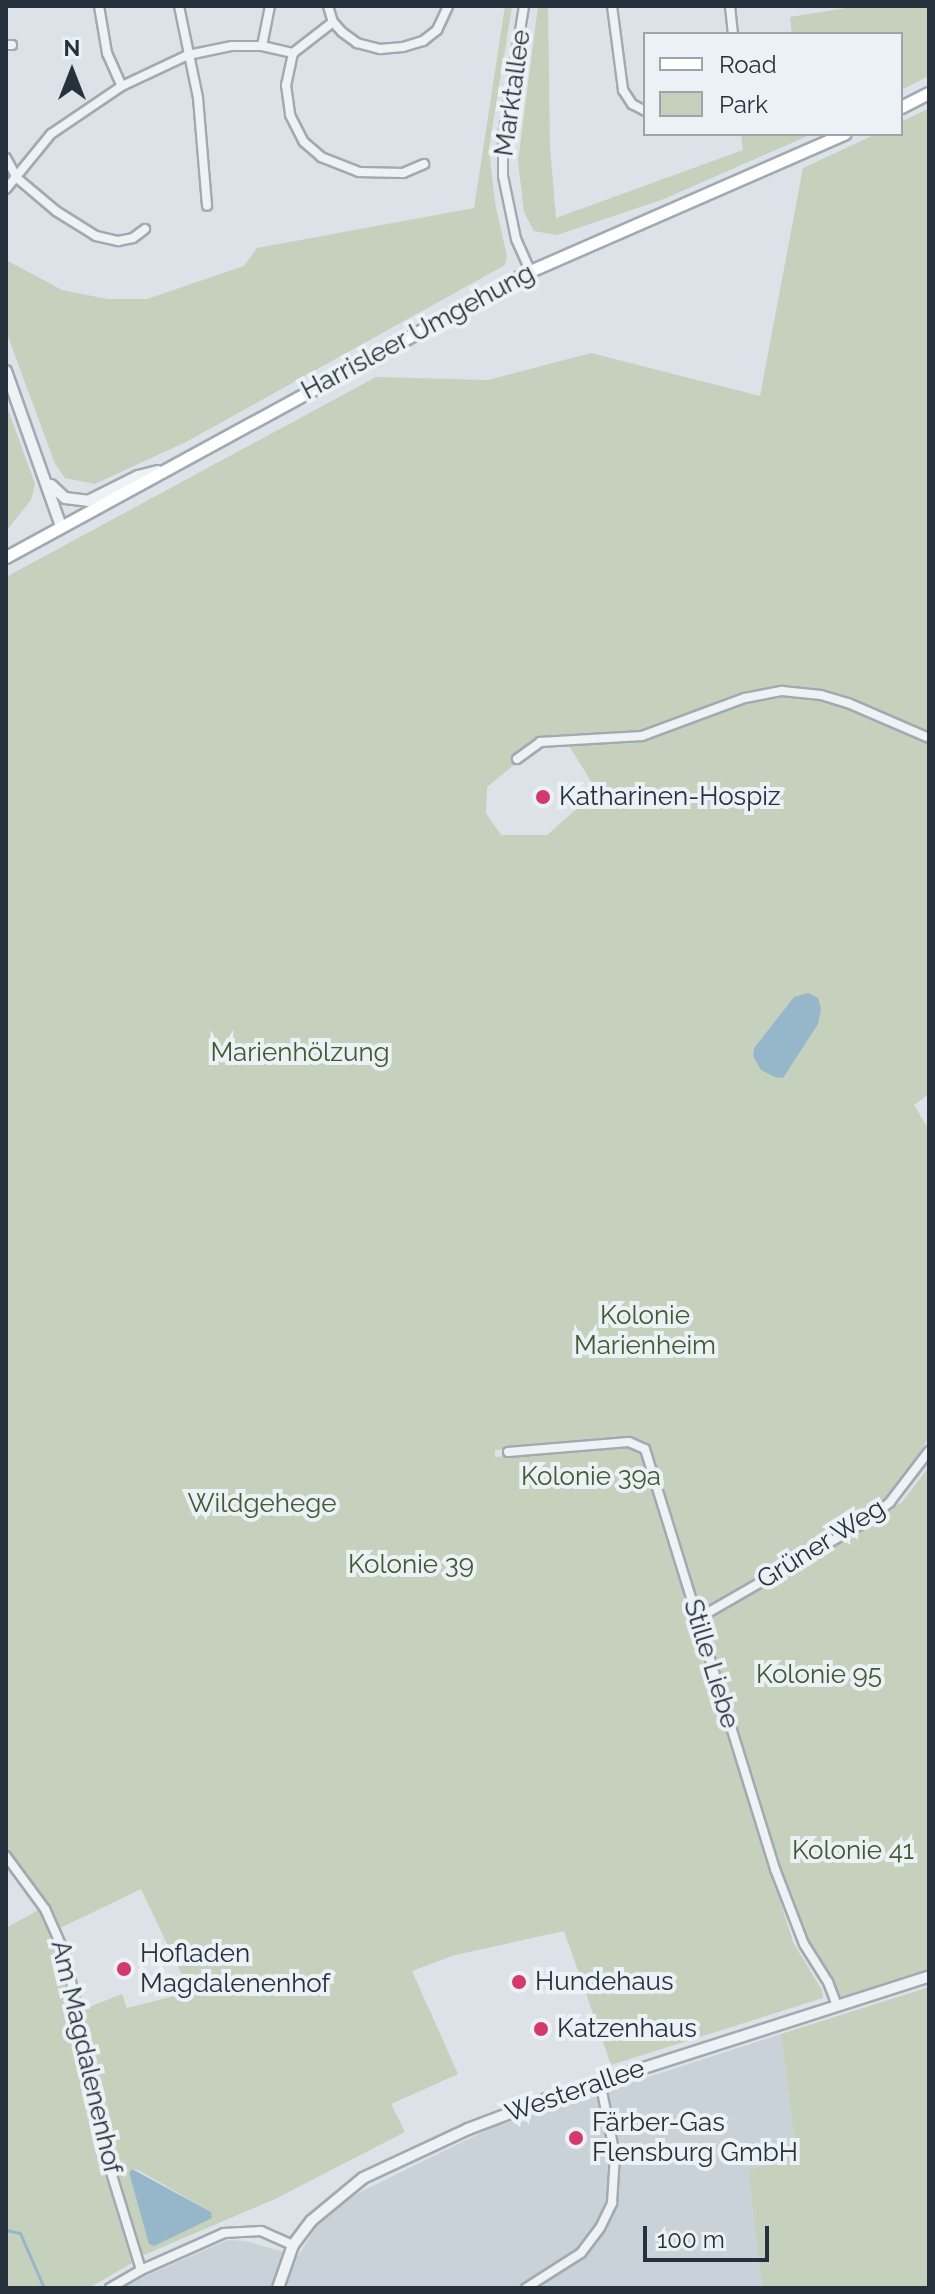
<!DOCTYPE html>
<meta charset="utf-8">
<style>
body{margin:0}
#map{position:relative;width:935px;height:2294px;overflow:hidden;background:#dce2e7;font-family:Raleway,sans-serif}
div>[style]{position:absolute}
.built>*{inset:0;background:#cad2d9}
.green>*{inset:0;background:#c5d1bd}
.water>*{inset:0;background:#95b7c9}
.stream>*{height:3px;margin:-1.5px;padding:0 1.5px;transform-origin:1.5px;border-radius:1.5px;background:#95b7c9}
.roads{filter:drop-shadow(2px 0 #a1aab1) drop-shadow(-2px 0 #a1aab1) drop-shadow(0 2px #a1aab1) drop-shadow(0 -2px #a1aab1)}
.minor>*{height:8px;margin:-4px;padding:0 4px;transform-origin:4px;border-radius:4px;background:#eff2f5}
.tertiary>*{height:10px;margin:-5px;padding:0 5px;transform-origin:5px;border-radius:5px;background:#eff2f5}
.secondary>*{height:11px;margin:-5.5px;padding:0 5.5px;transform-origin:5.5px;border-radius:5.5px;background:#fff}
.dots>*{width:22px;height:22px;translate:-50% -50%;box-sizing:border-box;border:4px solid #ebf1f5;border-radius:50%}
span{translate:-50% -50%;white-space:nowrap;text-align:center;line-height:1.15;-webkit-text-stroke:8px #ebf1f5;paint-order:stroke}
.street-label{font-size:26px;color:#25323e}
.poi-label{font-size:26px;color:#25323e}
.left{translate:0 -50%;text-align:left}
.park-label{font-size:26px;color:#405a32}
.frame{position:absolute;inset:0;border:8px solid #25323e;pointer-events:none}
.legend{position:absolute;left:643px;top:32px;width:260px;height:104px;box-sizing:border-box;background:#ebf1f5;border:2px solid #9ca5ac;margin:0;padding:10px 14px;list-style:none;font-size:24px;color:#25323e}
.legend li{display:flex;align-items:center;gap:16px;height:40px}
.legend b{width:40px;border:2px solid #9ca5ac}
.north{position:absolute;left:32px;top:32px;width:80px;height:80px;-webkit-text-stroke:6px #ebf1f5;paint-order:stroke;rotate:0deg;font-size:22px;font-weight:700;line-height:32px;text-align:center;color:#25323e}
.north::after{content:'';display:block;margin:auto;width:28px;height:36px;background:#25323e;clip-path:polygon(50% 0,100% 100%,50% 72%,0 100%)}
.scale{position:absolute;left:643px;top:2226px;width:126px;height:36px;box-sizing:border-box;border:4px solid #25323e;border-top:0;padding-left:10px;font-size:24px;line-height:28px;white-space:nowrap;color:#25323e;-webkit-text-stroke:6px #ebf1f5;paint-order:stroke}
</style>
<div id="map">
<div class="built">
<div style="clip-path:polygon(781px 2034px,796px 2156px,748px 2170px,762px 2288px,118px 2288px,228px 2240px,245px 2241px,298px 2256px,320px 2221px,344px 2200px,491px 2128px)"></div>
</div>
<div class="green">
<div style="clip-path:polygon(505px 6px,512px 7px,489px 148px,495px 203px,507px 256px,505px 265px,186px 442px,95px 484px,65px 478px,55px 464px,6px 331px,6px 260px,62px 290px,107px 299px,147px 299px,244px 266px,257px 248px,474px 208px)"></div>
<div style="clip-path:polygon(538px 6px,548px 6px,550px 147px,556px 218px,743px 150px,741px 134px,812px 134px,664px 199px,557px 235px,534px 231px,524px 212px,518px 161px)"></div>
<div style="clip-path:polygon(859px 6px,929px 6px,929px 76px,901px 90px,901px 34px,792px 34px,790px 17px)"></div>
<div style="clip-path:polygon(evenodd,929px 108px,929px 1094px,914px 1105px,929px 1130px,929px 1437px,911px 1467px,888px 1496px,853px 1521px,706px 1607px,698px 1605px,648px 1448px,643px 1442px,632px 1438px,495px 1450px,495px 1457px,630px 1445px,641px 1451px,793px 1942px,822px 1990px,823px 1998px,611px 2065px,564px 1931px,455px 1955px,412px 1971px,458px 2074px,391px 2104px,405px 2132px,275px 2199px,144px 2255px,140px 2252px,112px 2158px,81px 2010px,122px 1994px,127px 2008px,190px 1992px,141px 1889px,50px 1933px,61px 1959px,85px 2061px,97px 2149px,132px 2263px,89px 2288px,6px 2288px,6px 1928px,47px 1905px,6px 1847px,6px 577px,376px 377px,488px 380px,591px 353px,760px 396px,803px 168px,876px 134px,901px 134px,901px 122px,929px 108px,568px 744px,597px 791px,547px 835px,501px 835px,486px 813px,487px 787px,537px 746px,568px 744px,929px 108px,794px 997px,818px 1024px,753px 1056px,754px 1048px,794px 997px,929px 108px,132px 2169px,138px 2170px,211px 2212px,149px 2243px,129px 2173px,132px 2169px)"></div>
<div style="clip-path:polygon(6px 404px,35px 484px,31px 500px,6px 531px)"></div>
<div style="clip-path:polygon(929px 1467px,929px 1970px,839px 2002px,805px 1941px,777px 1865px,708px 1629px,711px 1617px,857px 1534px,902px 1502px)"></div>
<div style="clip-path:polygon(929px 1987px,929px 2288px,762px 2288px,748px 2170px,796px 2156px,781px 2034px)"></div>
</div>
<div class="water">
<div style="clip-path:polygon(808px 993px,818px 998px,821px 1009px,818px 1024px,783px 1078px,775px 1077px,761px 1070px,753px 1056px,754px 1048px,794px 997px)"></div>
<div style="clip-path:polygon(132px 2169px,211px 2212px,212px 2218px,154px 2246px,149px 2244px,129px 2173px)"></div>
</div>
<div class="stream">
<div style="left:6px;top:2230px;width:14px;rotate:12deg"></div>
<div style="left:20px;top:2233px;width:60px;rotate:66.4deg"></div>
</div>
<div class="roads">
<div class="minor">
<div style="left:99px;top:6px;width:48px;rotate:80.3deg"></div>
<div style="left:107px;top:53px;width:36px;rotate:66deg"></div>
<div style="left:179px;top:6px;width:94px;rotate:78.3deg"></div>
<div style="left:198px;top:98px;width:108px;rotate:85.2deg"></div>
<div style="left:328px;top:6px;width:17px;rotate:73deg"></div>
<div style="left:333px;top:22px;width:13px;rotate:48deg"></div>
<div style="left:342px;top:32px;width:19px;rotate:36deg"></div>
<div style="left:357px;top:43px;width:24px;rotate:15deg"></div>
<div style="left:380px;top:49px;width:23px;rotate:-5deg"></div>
<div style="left:403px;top:47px;width:21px;rotate:-17deg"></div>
<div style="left:423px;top:41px;width:18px;rotate:-38deg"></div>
<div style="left:437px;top:30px;width:26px;rotate:-65deg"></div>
<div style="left:524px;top:6px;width:132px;rotate:99.2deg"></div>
<div style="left:503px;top:136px;width:40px;rotate:90deg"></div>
<div style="left:503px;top:176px;width:64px;rotate:78.3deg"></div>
<div style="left:516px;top:239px;width:35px;rotate:66deg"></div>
<div style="left:612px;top:6px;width:85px;rotate:82.5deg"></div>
<div style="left:623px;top:90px;width:17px;rotate:57deg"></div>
<div style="left:632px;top:104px;width:15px;rotate:28deg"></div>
<div style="left:730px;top:6px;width:28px;rotate:84deg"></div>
<div style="left:333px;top:22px;width:51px;rotate:142.2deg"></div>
<div style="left:293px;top:53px;width:33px;rotate:102deg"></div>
<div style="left:286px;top:85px;width:30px;rotate:82deg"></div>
<div style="left:290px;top:115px;width:30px;rotate:63deg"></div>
<div style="left:304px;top:142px;width:23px;rotate:41deg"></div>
<div style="left:321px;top:157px;width:41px;rotate:21.5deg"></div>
<div style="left:359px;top:172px;width:44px;rotate:1.3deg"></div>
<div style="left:403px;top:173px;width:23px;rotate:-23deg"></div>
<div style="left:6px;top:45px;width:6px"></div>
<div style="left:262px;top:46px;width:41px;rotate:-78.7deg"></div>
<div style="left:6px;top:158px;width:23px;rotate:61deg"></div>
<div style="left:17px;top:178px;width:51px;rotate:40.2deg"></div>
<div style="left:56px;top:211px;width:47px;rotate:32deg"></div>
<div style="left:96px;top:236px;width:23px;rotate:13deg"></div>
<div style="left:118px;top:241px;width:15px;rotate:-11deg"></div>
<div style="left:133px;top:238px;width:15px;rotate:-37deg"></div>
<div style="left:6px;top:189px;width:71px;rotate:-50.7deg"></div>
<div style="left:51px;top:134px;width:86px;rotate:-34.1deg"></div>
<div style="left:122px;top:86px;width:73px;rotate:-25.2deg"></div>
<div style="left:188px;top:55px;width:45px;rotate:-11.6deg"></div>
<div style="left:232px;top:46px;width:30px"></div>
<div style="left:262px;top:46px;width:32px;rotate:13deg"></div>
<div style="left:517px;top:759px;width:29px;rotate:-36deg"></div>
<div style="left:540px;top:742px;width:102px;rotate:-3.4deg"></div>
<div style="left:642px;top:736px;width:110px;rotate:-20.3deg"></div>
<div style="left:745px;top:698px;width:38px;rotate:-11deg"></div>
<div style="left:782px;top:691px;width:39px;rotate:6deg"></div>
<div style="left:821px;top:695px;width:28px;rotate:17deg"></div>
<div style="left:848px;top:703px;width:88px;rotate:23.4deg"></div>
<div style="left:508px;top:1452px;width:121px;rotate:-4.7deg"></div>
<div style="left:629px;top:1442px;width:17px;rotate:24deg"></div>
<div style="left:645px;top:1449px;width:440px;rotate:72.8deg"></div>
<div style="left:775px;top:1869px;width:80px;rotate:68.9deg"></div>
<div style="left:804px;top:1944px;width:45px;rotate:57.7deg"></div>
<div style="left:828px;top:1982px;width:25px;rotate:69deg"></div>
<div style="left:697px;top:1619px;width:188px;rotate:-30deg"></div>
<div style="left:860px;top:1525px;width:38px;rotate:-37deg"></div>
<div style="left:890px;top:1502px;width:64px;rotate:-52.6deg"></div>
<div style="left:6px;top:1856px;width:66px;rotate:53.7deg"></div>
<div style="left:45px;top:1909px;width:51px;rotate:65.9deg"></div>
<div style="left:66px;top:1956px;width:204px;rotate:78.7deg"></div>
<div style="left:106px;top:2156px;width:119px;rotate:72.9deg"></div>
<div style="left:110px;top:2288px;width:36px;rotate:-30deg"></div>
<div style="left:141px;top:2270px;width:91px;rotate:-24deg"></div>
<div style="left:224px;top:2233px;width:37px;rotate:-3deg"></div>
<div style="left:261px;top:2231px;width:35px;rotate:24deg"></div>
<div style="left:526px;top:2288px;width:65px;rotate:-32.5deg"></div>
<div style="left:581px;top:2253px;width:31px;rotate:-53deg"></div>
<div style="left:600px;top:2228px;width:28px;rotate:-64deg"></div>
<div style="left:612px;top:2203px;width:48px;rotate:-86.4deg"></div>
<div style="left:615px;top:2155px;width:75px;rotate:-101.6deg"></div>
</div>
<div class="tertiary">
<div style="left:6px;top:371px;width:164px;rotate:70.5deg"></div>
<div style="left:51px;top:485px;width:19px;rotate:43deg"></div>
<div style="left:65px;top:498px;width:23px;rotate:7deg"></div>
<div style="left:88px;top:501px;width:56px;rotate:-26.6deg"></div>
<div style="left:138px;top:476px;width:21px;rotate:-14deg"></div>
<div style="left:278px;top:2288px;width:46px;rotate:-70.8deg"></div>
<div style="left:293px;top:2245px;width:30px;rotate:-53deg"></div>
<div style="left:311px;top:2221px;width:67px;rotate:-39.6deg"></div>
<div style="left:363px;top:2178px;width:116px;rotate:-25deg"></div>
<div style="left:468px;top:2129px;width:85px;rotate:-20.8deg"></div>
<div style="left:547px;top:2099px;width:401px;rotate:-17.8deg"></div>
</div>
<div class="secondary">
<div style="left:901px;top:107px;width:31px;rotate:-27deg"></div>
<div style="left:6px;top:557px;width:597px;rotate:-28.63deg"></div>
<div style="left:530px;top:271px;width:343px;rotate:-23.6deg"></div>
</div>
</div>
<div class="dots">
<div style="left:543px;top:797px;background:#d33a6b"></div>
<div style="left:124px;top:1969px;background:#d33a6b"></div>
<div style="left:519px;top:1982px;background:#d33a6b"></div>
<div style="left:541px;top:2029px;background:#d33a6b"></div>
<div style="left:576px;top:2138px;background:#d33a6b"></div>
</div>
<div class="street-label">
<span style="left:513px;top:93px;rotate:-82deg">Marktallee</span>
<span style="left:418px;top:332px;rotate:-28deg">Harrisleer Umgehung</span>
<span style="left:821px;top:1544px;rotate:-32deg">Grüner Weg</span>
<span style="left:711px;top:1664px;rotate:73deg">Stille Liebe</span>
<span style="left:86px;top:2057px;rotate:77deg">Am Magdalenenhof</span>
<span style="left:575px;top:2091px;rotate:-19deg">Westerallee</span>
</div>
<div class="poi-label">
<span class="left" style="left:559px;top:797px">Katharinen-Hospiz</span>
<span class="left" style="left:140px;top:1969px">Hofladen<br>Magdalenenhof</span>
<span class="left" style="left:535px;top:1982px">Hundehaus</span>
<span class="left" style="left:557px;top:2029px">Katzenhaus</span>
<span class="left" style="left:592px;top:2138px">Färber-Gas<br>Flensburg GmbH</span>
</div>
<div class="park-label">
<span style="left:300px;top:1053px">Marienhölzung</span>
<span style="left:645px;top:1331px">Kolonie<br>Marienheim</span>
<span style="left:591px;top:1477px">Kolonie 39a</span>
<span style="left:262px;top:1504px">Wildgehege</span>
<span style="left:411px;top:1565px">Kolonie 39</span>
<span style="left:819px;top:1675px">Kolonie 95</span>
<span style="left:853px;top:1851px">Kolonie 41</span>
</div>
<div class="frame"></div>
<ul class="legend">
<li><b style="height:10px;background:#fff"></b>Road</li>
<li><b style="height:22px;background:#c5d1bd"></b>Park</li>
</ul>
<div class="north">N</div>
<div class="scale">100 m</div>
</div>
